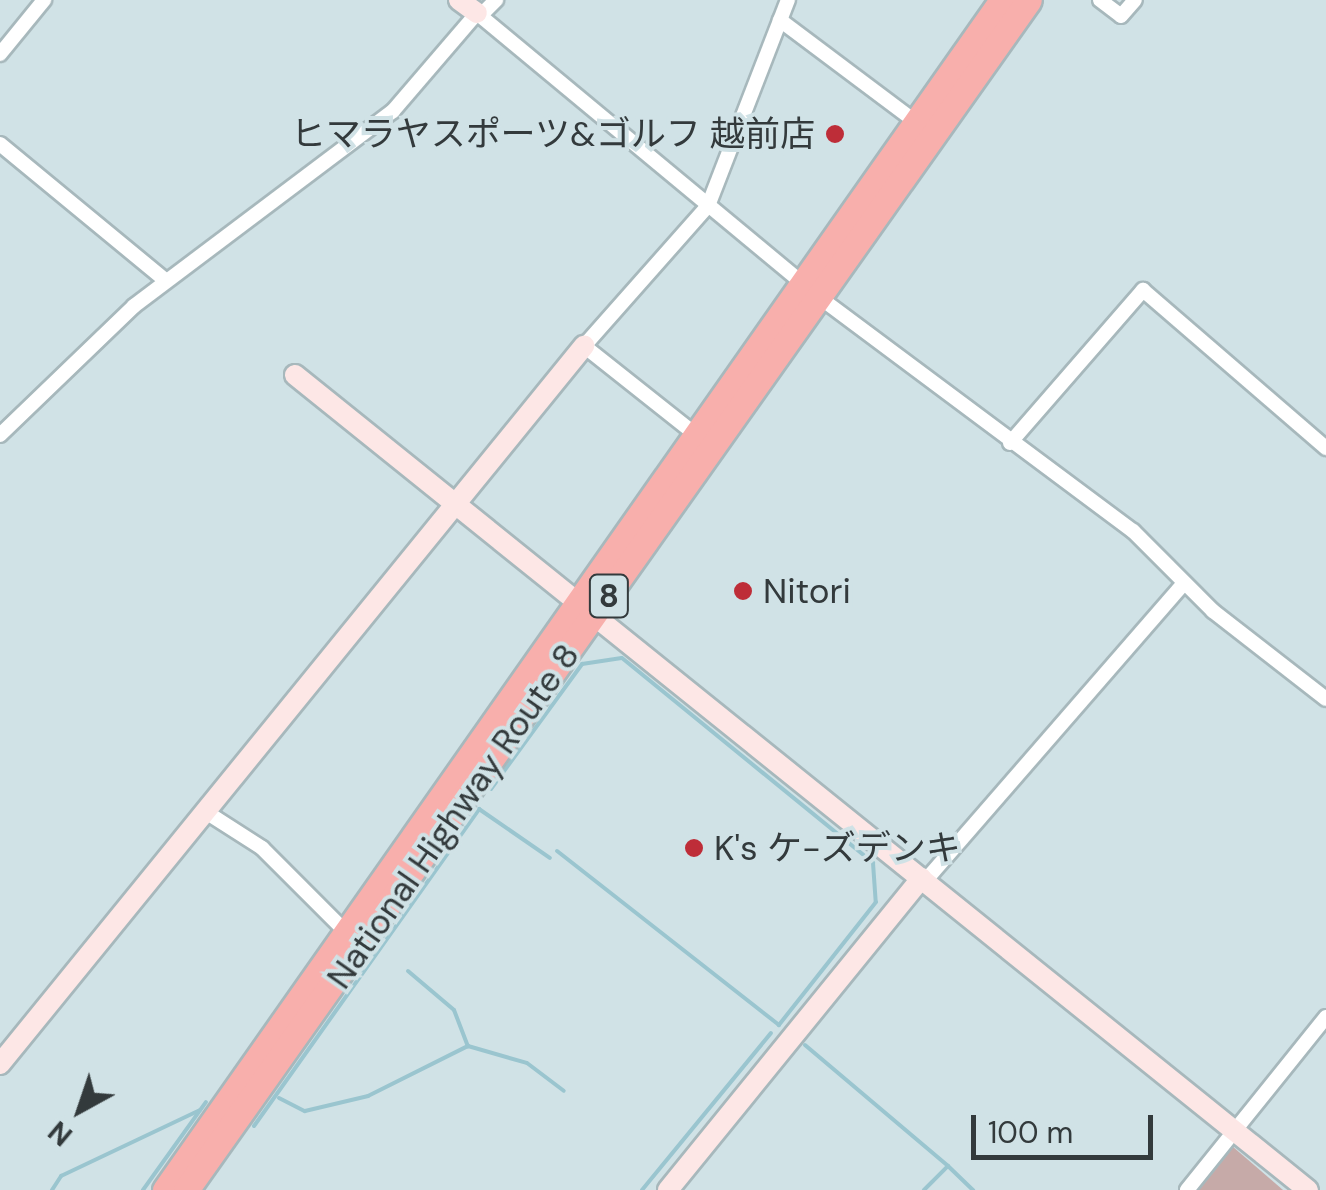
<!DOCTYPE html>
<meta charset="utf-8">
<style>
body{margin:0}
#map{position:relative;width:1326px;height:1190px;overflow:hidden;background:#d0e2e6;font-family:"DM Sans","Noto Sans JP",sans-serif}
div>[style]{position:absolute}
.green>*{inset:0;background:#c6aaa8}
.stream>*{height:4px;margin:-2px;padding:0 2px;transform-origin:2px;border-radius:2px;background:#9ac5cf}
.roads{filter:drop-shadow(2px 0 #a7b8bc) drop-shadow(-2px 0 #a7b8bc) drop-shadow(0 2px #a7b8bc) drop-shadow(0 -2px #a7b8bc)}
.street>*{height:14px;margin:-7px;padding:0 7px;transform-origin:7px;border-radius:7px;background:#fff}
.secondary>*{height:20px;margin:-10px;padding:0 10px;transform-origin:10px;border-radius:10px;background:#fde7e6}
.highway>*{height:25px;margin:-12.5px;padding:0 12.5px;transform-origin:12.5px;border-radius:12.5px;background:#f8afac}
.dots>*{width:28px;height:28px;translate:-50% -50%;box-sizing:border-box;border:5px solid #d0e2e6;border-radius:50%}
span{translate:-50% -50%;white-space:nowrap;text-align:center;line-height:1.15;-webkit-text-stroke:8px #d0e2e6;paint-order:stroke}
.shield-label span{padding:2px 8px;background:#d0e2e6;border:2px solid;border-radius:8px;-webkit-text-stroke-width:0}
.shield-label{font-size:32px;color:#333a3c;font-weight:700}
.poi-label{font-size:35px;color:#333a3c}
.right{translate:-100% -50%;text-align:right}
.left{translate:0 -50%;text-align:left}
.street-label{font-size:35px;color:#333a3c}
.north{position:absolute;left:30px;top:1060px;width:100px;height:100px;-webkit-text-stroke:8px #d0e2e6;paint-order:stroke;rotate:220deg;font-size:28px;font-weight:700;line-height:40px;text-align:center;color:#333a3c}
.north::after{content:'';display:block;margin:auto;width:35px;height:45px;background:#333a3c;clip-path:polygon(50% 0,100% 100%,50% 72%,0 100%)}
.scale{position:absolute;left:971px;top:1115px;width:182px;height:45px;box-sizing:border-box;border:5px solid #333a3c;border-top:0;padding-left:12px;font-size:30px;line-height:35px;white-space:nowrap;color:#333a3c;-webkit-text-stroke:8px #d0e2e6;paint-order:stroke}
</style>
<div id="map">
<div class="green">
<div style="clip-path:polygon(1232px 1146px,1283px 1190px,1195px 1190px)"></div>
</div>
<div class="stream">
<div style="left:491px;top:789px;width:155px;rotate:-53.9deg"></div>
<div style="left:582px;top:664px;width:40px;rotate:-8.5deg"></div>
<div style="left:622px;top:658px;width:324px;rotate:39.2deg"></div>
<div style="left:873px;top:863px;width:39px;rotate:86deg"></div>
<div style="left:876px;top:902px;width:157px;rotate:128.3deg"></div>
<div style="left:779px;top:1025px;width:282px;rotate:-141.9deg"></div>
<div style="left:408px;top:971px;width:60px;rotate:40.3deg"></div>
<div style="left:454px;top:1010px;width:39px;rotate:69deg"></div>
<div style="left:805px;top:1045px;width:187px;rotate:40.2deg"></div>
<div style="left:279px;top:1098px;width:29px;rotate:27deg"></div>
<div style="left:305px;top:1111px;width:65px;rotate:-13.4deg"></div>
<div style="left:368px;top:1096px;width:112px;rotate:-26.6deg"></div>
<div style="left:468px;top:1046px;width:61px;rotate:16.1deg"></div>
<div style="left:527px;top:1063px;width:46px;rotate:37.1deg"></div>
<div style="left:254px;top:1126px;width:389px;rotate:-54.6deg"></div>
<div style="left:479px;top:809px;width:86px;rotate:34.6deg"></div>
<div style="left:52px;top:1190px;width:17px;rotate:-57deg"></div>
<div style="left:61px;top:1176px;width:154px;rotate:-25.4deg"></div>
<div style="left:143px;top:1190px;width:108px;rotate:-54.4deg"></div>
<div style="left:642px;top:1190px;width:203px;rotate:-50.6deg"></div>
<div style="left:924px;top:1190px;width:34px;rotate:-45deg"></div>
<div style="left:948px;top:1166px;width:35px;rotate:44deg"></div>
</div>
<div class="roads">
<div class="street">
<div style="left:1100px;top:0;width:26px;rotate:37deg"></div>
<div style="left:1121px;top:16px;width:21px;rotate:-49deg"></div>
<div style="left:480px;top:16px;width:23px;rotate:-45deg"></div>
<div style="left:780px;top:20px;width:170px;rotate:36.9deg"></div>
<div style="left:0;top:54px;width:70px;rotate:-50.8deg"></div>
<div style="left:0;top:144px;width:215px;rotate:39.5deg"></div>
<div style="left:695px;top:434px;width:142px;rotate:-141.6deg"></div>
<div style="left:584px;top:346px;width:187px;rotate:-48.5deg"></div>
<div style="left:708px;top:206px;width:221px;rotate:-68.8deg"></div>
<div style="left:0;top:435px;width:186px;rotate:-43.9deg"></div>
<div style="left:134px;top:306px;width:324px;rotate:-37deg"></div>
<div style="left:393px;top:111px;width:129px;rotate:-49.4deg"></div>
<div style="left:477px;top:13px;width:445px;rotate:39.7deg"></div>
<div style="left:819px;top:297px;width:392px;rotate:36.7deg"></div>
<div style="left:1133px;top:531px;width:113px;rotate:45deg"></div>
<div style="left:1213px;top:611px;width:143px;rotate:37.9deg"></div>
<div style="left:1010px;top:443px;width:203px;rotate:-49deg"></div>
<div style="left:1143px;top:290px;width:242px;rotate:40.8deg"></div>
<div style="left:206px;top:812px;width:67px;rotate:32.7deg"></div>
<div style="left:262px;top:848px;width:120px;rotate:45deg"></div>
<div style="left:925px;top:881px;width:395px;rotate:-49deg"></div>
<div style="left:1187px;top:1190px;width:222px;rotate:-51.2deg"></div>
</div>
<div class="secondary">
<div style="left:459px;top:0;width:22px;rotate:36deg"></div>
<div style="left:295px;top:375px;width:1300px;rotate:38.82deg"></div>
<div style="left:0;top:1064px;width:926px;rotate:-50.88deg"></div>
<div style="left:668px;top:1190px;width:402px;rotate:-50.9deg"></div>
</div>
<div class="highway">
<div style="left:165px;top:1190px;width:1455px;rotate:-54.88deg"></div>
<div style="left:186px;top:1190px;width:1458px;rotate:-54.69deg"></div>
</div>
</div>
<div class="dots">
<div style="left:835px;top:134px;background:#be2d38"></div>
<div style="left:743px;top:591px;background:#be2d38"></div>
<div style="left:694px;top:848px;background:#be2d38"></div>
</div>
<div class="shield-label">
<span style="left:609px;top:596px">8</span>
</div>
<div class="poi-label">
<span class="right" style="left:815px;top:134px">ヒマラヤスポーツ&amp;ゴルフ 越前店</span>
<span class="left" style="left:763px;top:591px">Nitori</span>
<span class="left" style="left:714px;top:848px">K's ケ-ズデンキ</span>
</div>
<div class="street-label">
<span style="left:453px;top:816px;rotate:-55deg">National Highway Route 8</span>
</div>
<div class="north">N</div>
<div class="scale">100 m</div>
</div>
